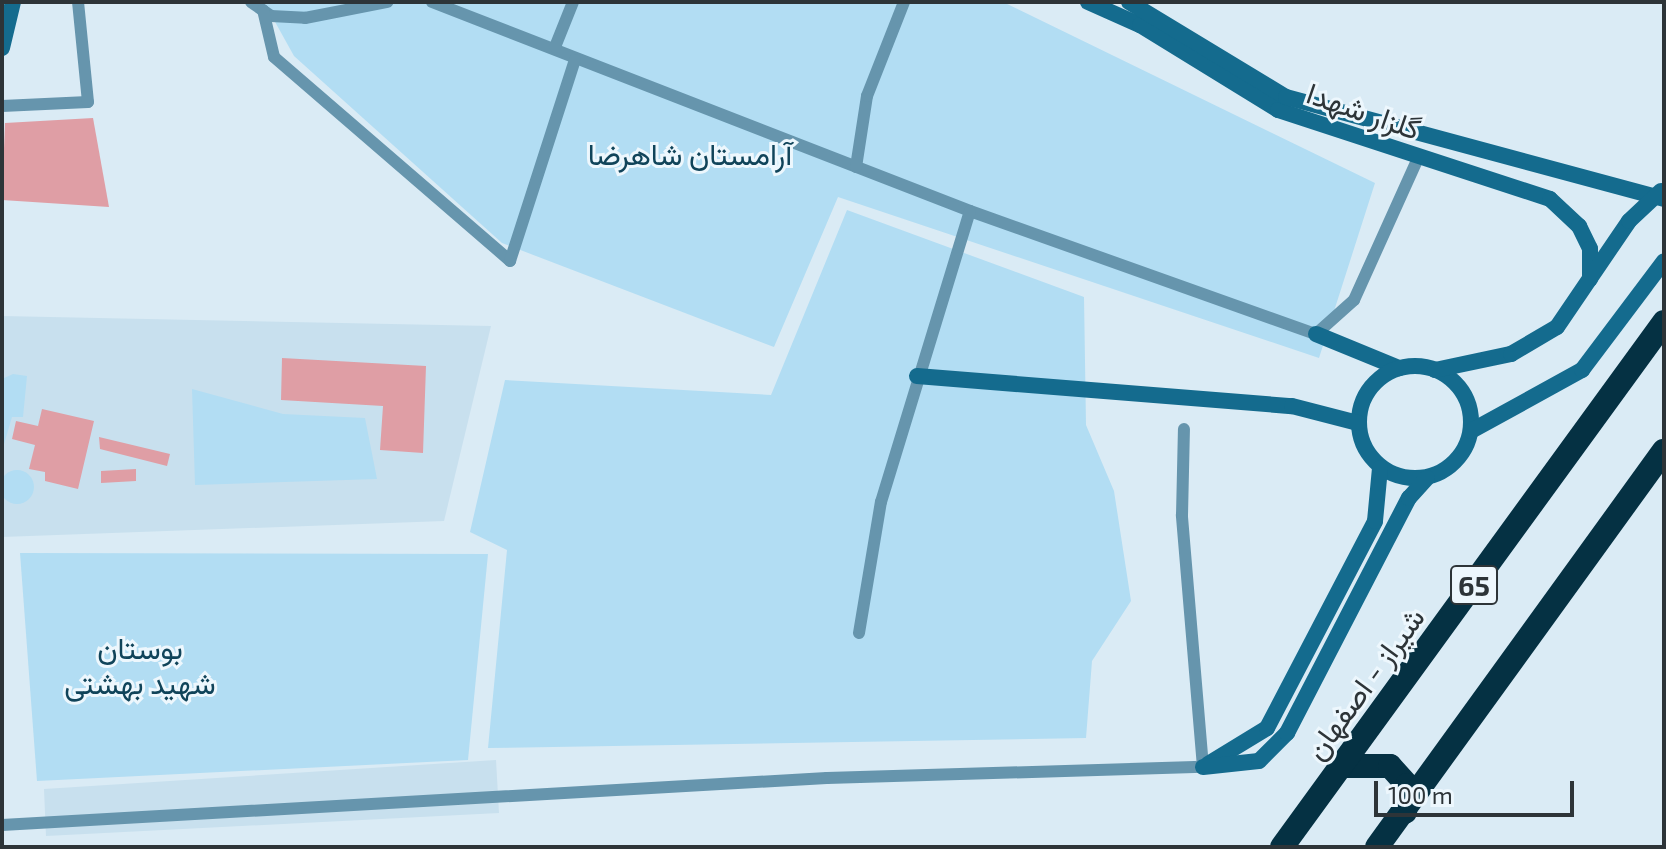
<!DOCTYPE html>
<meta charset="utf-8">
<style>
body{margin:0}
#map{position:relative;width:1666px;height:849px;overflow:hidden;background:#daebf5;font-family:"Exo 2",Vazirmatn,sans-serif}
div>[style]{position:absolute}
.built>*{inset:0;background:#c8e0ee}
.green>*{inset:0;background:#b2ddf3}
.round{border-radius:50%}
.building>*{inset:0;background:#df9ea5}
.street>*{height:12px;margin:-6px;padding:0 6px;transform-origin:6px;border-radius:6px;background:#6695ad}
.secondary>*{height:16px;margin:-8px;padding:0 8px;transform-origin:8px;border-radius:8px;background:#146b8e}
.secondary>.ring{margin:-8px;padding:0;box-sizing:content-box;background:none;border:16px solid #146b8e;border-radius:50%}
.highway>*{height:24px;margin:-12px;padding:0 12px;transform-origin:12px;border-radius:12px;background:#053143}
span{translate:-50% -50%;white-space:nowrap;text-align:center;line-height:1.15;-webkit-text-stroke:6px #edf7fd;paint-order:stroke}
.shield-label span{padding:2px 6px;background:#edf7fd;border:2px solid;border-radius:6px;-webkit-text-stroke-width:0}
.shield-label{font-size:28px;color:#2d3438;font-weight:700}
.street-label{font-size:30px;color:#2d3438}
.park-label{font-size:30px;color:#10445a}
.frame{position:absolute;inset:0;border:4px solid #2d3438;pointer-events:none}
.scale{position:absolute;left:1374px;top:781px;width:200px;height:36px;box-sizing:border-box;border:4px solid #2d3438;border-top:0;padding-left:10px;font-size:24px;line-height:28px;white-space:nowrap;color:#2d3438;-webkit-text-stroke:6px #edf7fd;paint-order:stroke}
</style>
<div id="map">
<div class="built">
<div style="clip-path:polygon(2px 316px,491px 326px,444px 521px,2px 537px)"></div>
<div style="clip-path:polygon(496px 760px,499px 813px,46px 836px,44px 789px)"></div>
</div>
<div class="green">
<div style="clip-path:polygon(264px 2px,1003px 2px,1375px 183px,1319px 358px,838px 197px,774px 347px,502px 243px,294px 56px)"></div>
<div style="clip-path:polygon(847px 210px,1084px 297px,1086px 425px,1114px 491px,1131px 601px,1092px 661px,1086px 738px,488px 748px,507px 550px,470px 532px,505px 380px,771px 395px)"></div>
<div style="clip-path:polygon(13px 374px,27px 376px,23px 417px,12px 417px,2px 451px,2px 379px)"></div>
<div style="clip-path:polygon(192px 389px,283px 414px,365px 418px,377px 479px,195px 485px)"></div>
<div class="round" style="left:0;top:470px;width:34px;height:34px"></div>
<div style="clip-path:polygon(20px 553px,488px 554px,468px 760px,37px 781px)"></div>
</div>
<div class="building">
<div style="clip-path:polygon(93px 118px,109px 207px,2px 200px,5px 123px)"></div>
<div style="clip-path:polygon(282px 358px,426px 366px,423px 453px,380px 450px,383px 406px,281px 400px)"></div>
<div style="clip-path:polygon(42px 409px,94px 421px,78px 489px,45px 481px,45px 472px,29px 469px,35px 445px,12px 439px,16px 421px,38px 426px)"></div>
<div style="clip-path:polygon(99px 437px,170px 454px,167px 466px,100px 449px)"></div>
<div style="clip-path:polygon(136px 469px,136px 481px,101px 483px,101px 471px)"></div>
</div>
<div class="street">
<div style="left:251px;top:2px;width:24px;rotate:35deg"></div>
<div style="left:271px;top:16px;width:34px;rotate:3deg"></div>
<div style="left:305px;top:18px;width:84px;rotate:-11deg"></div>
<div style="left:432px;top:2px;width:577px;rotate:21.23deg"></div>
<div style="left:970px;top:211px;width:367px;rotate:19.6deg"></div>
<div style="left:1316px;top:334px;width:51px;rotate:-41.8deg"></div>
<div style="left:1354px;top:300px;width:156px;rotate:-65.7deg"></div>
<div style="left:263px;top:10px;width:48px;rotate:76.8deg"></div>
<div style="left:274px;top:57px;width:312px;rotate:40.8deg"></div>
<div style="left:510px;top:261px;width:211px;rotate:-72.1deg"></div>
<div style="left:555px;top:47px;width:48px;rotate:-68.2deg"></div>
<div style="left:2px;top:106px;width:86px;rotate:-2.7deg"></div>
<div style="left:88px;top:102px;width:100px;rotate:-95.7deg"></div>
<div style="left:856px;top:167px;width:72px;rotate:-81.2deg"></div>
<div style="left:867px;top:96px;width:101px;rotate:-68.5deg"></div>
<div style="left:859px;top:633px;width:133px;rotate:-80.5deg"></div>
<div style="left:881px;top:502px;width:304px;rotate:-73deg"></div>
<div style="left:2px;top:825px;width:826px;rotate:-3.26deg"></div>
<div style="left:827px;top:778px;width:376px;rotate:-1.7deg"></div>
<div style="left:1203px;top:767px;width:253px;rotate:-94.8deg"></div>
<div style="left:1182px;top:515px;width:86px;rotate:-88.7deg"></div>
</div>
<div class="secondary">
<div style="left:1088px;top:2px;width:57px;rotate:23.9deg"></div>
<div style="left:1140px;top:25px;width:162px;rotate:31.6deg"></div>
<div style="left:1278px;top:110px;width:286px;rotate:18.1deg"></div>
<div style="left:1550px;top:199px;width:40px;rotate:43deg"></div>
<div style="left:1579px;top:226px;width:25px;rotate:64deg"></div>
<div style="left:1590px;top:249px;width:30px;rotate:90deg"></div>
<div style="left:1129px;top:2px;width:184px;rotate:31.2deg"></div>
<div style="left:1286px;top:97px;width:392px;rotate:15.1deg"></div>
<div style="left:2px;top:48px;width:47px;rotate:-76.6deg"></div>
<div style="left:1316px;top:334px;width:90px;rotate:22.3deg"></div>
<div class="ring" style="left:1359px;top:366px;width:96px;height:96px"></div>
<div style="left:1435px;top:370px;width:78px;rotate:-11.9deg"></div>
<div style="left:1511px;top:354px;width:53px;rotate:-30.4deg"></div>
<div style="left:1557px;top:327px;width:128px;rotate:-55.8deg"></div>
<div style="left:1629px;top:221px;width:44px;rotate:-43.2deg"></div>
<div style="left:917px;top:376px;width:376px;rotate:4.6deg"></div>
<div style="left:1292px;top:406px;width:68px;rotate:14.4deg"></div>
<div style="left:1471px;top:431px;width:127px;rotate:-28.8deg"></div>
<div style="left:1582px;top:370px;width:136px;rotate:-53deg"></div>
<div style="left:1208px;top:764px;width:69px;rotate:-31.4deg"></div>
<div style="left:1267px;top:728px;width:233px;rotate:-62.4deg"></div>
<div style="left:1375px;top:521px;width:53px;rotate:-84.6deg"></div>
<div style="left:1203px;top:767px;width:56px;rotate:-6.1deg"></div>
<div style="left:1259px;top:761px;width:40px;rotate:-45deg"></div>
<div style="left:1287px;top:733px;width:265px;rotate:-62.6deg"></div>
<div style="left:1409px;top:498px;width:27px;rotate:-48deg"></div>
</div>
<div class="highway">
<div style="left:1345px;top:766px;width:45px"></div>
<div style="left:1390px;top:766px;width:25px;rotate:48deg"></div>
<div style="left:1407px;top:785px;width:27px;rotate:94deg"></div>
<div style="left:1282px;top:847px;width:649px;rotate:-53.96deg"></div>
<div style="left:1377px;top:847px;width:489px;rotate:-54.1deg"></div>
</div>
<div class="shield-label">
<span style="left:1474px;top:585px">65</span>
</div>
<div class="street-label">
<span style="left:1364px;top:110px;rotate:19deg">گلزار شهدا</span>
<span style="left:1364px;top:683px;rotate:-54deg">شیراز - اصفهان</span>
</div>
<div class="park-label">
<span style="left:690px;top:153px">آرامستان شاهرضا</span>
<span style="left:140px;top:664px">بوستان<br>شهید بهشتی</span>
</div>
<div class="frame"></div>
<div class="scale">100 m</div>
</div>
